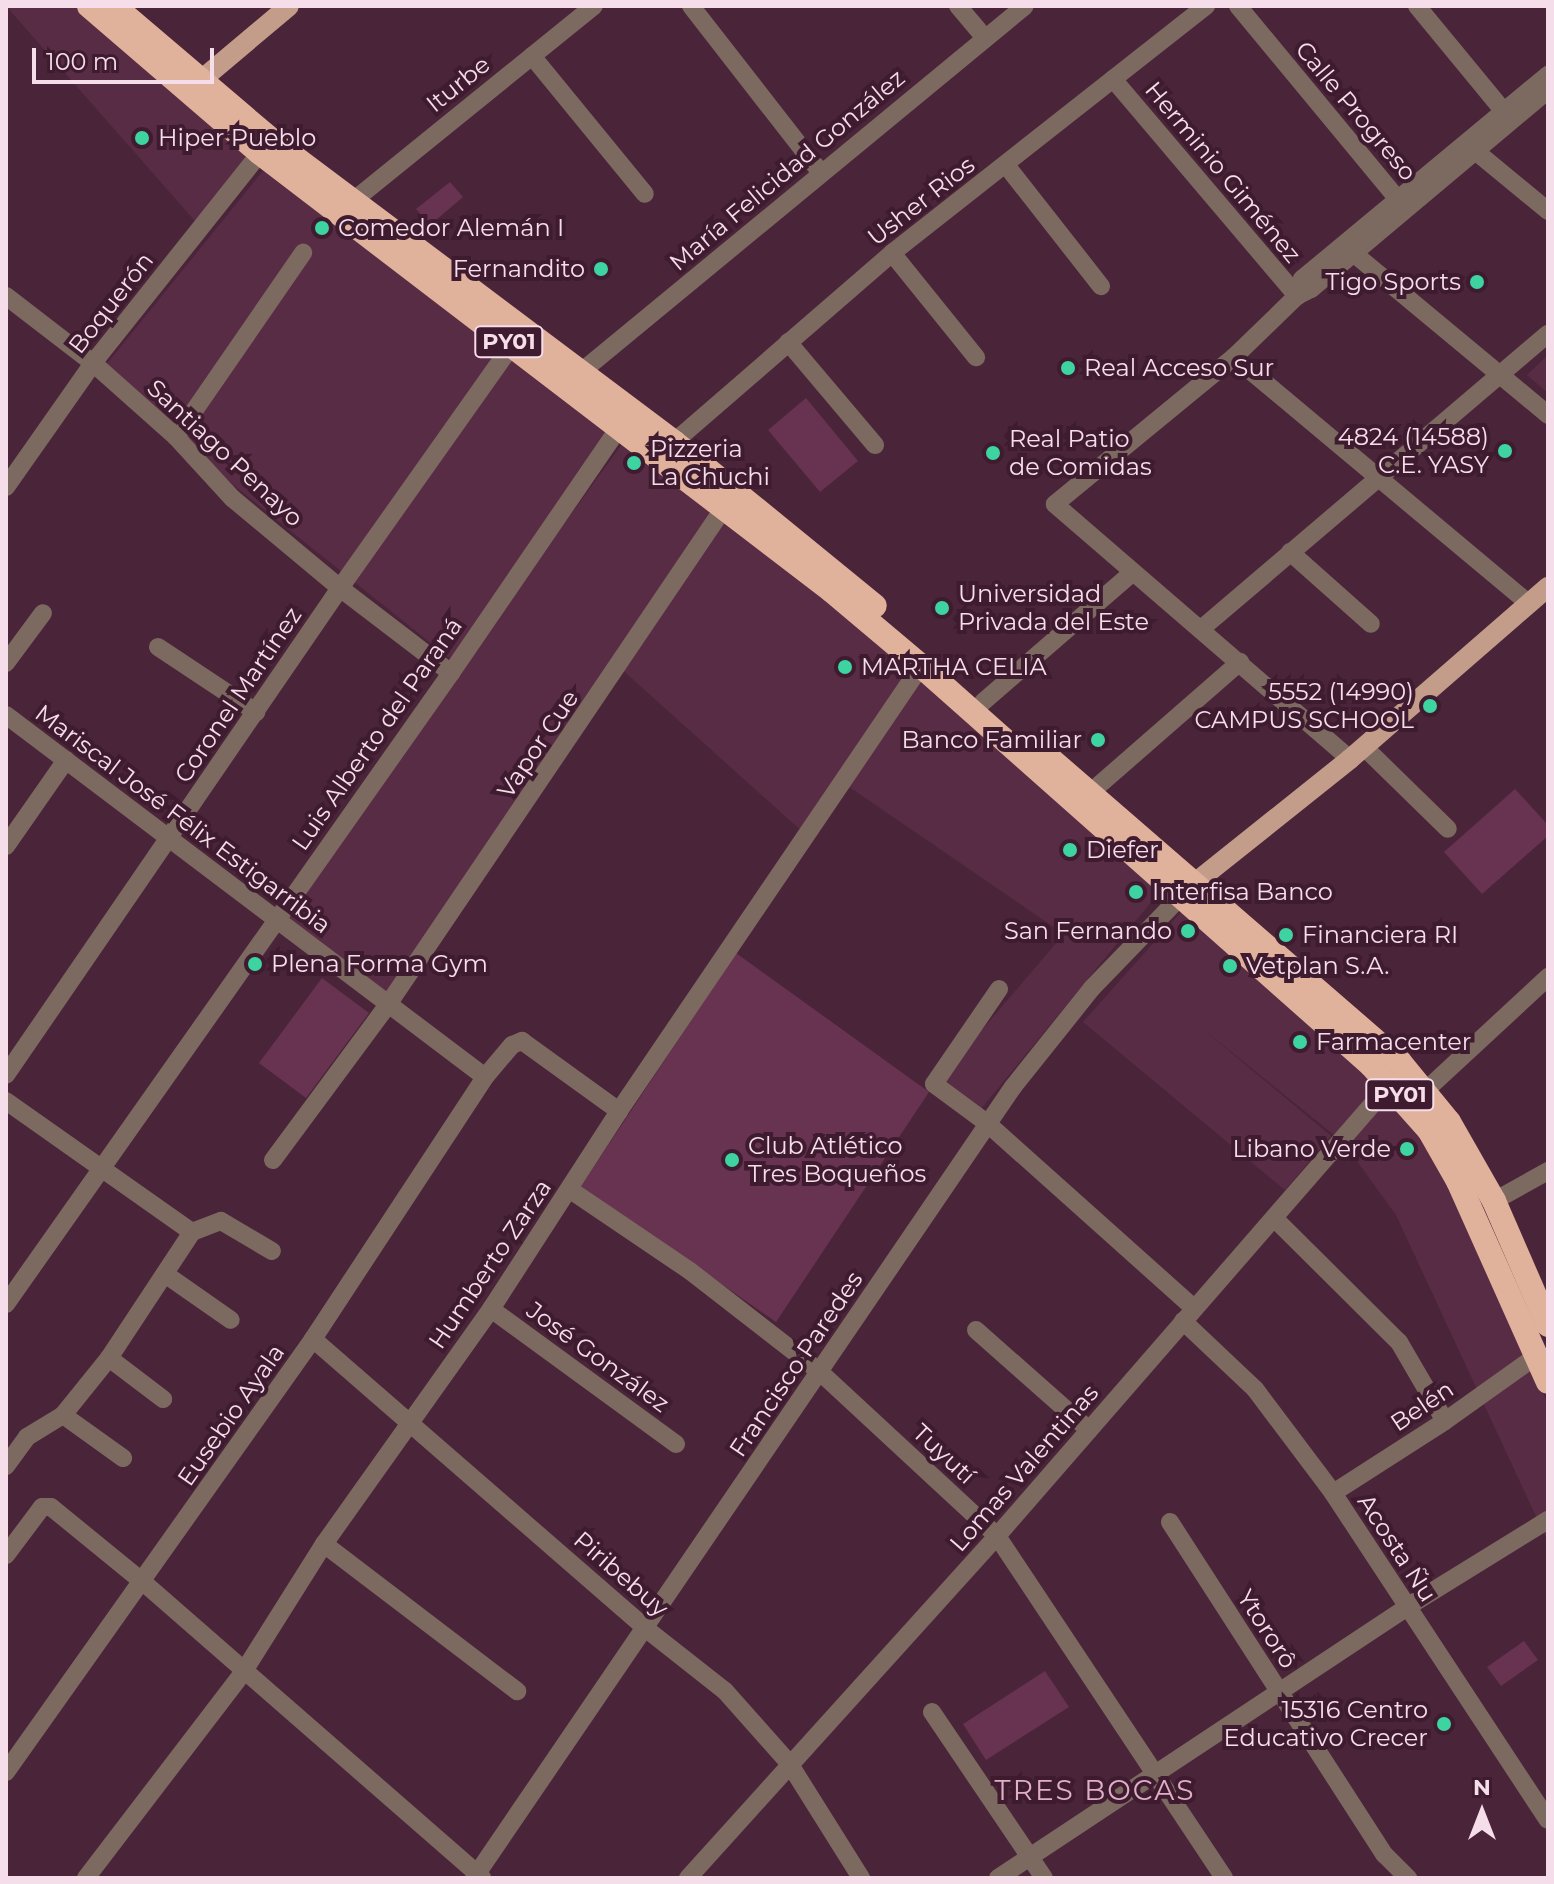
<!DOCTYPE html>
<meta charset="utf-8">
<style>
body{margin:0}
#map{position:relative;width:1554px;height:1884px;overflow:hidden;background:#4a253a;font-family:Montserrat,sans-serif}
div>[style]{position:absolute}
.built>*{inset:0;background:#582c45}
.green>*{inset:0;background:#683251}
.minor>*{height:18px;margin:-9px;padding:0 9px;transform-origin:9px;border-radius:9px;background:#7c6960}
.major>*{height:20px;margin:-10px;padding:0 10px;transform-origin:10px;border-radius:10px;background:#c49d8a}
.highway>*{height:24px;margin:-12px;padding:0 12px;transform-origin:12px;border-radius:12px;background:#e0b19b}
.dots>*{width:22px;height:22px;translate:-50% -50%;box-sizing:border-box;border:4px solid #3f1b30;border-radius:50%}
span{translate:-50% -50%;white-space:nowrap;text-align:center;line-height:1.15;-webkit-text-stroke:8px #3f1b30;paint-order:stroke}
.shield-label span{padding:2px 6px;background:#3f1b30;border:2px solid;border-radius:6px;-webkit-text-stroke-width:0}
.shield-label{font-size:22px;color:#f6ddea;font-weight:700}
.street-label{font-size:24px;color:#f6ddea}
.poi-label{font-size:24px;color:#f6ddea}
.left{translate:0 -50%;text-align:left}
.right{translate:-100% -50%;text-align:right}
.quarter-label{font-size:28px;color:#deafc7;letter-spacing:2px}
.frame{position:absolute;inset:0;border:8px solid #f6ddea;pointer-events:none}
.north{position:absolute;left:1442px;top:1772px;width:80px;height:80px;-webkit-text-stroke:6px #3f1b30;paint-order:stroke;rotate:0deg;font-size:22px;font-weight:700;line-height:32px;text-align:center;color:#f6ddea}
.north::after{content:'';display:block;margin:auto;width:28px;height:36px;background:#f6ddea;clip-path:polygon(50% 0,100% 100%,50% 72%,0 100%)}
.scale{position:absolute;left:32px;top:48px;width:182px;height:36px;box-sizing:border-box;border:4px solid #f6ddea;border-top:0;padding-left:10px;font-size:24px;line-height:28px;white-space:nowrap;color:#f6ddea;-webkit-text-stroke:6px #3f1b30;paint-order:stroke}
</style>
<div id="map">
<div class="built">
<div style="clip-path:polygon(6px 6px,80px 6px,251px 154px,202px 229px)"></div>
<div style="clip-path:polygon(267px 166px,623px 436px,452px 660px,97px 376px)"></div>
<div style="clip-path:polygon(1548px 355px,1548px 393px,1527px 375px)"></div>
<div style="clip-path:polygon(625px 440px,916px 662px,1161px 890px,976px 1115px,929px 1092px,1064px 934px,842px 782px,805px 834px,618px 666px,386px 1008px,278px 918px)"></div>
<div style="clip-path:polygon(1181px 912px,1373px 1072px,1412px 1120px,1456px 1194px,1548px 1404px,1548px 1542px,1396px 1215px,1344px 1143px,1198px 1025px,1331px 1136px,1285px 1190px,1083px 1022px)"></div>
</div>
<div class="green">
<div style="clip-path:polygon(450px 182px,463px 197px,430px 225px,416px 209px)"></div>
<div style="clip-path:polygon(806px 398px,858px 461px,820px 492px,768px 430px)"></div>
<div style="clip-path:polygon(1515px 789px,1548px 825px,1548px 836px,1482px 894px,1444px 852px)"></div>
<div style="clip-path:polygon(736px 953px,929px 1092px,776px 1322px,581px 1186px)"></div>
<div style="clip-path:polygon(322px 978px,369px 1013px,306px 1098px,259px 1063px)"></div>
<div style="clip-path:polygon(1524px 1641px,1538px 1660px,1501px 1686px,1487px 1667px)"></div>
<div style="clip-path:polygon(1045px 1671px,1069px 1707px,986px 1760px,963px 1724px)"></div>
</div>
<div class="minor">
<div style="left:691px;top:6px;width:212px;rotate:52.1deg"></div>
<div style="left:958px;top:6px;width:42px;rotate:49.8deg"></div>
<div style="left:1238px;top:6px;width:262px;rotate:50.4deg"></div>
<div style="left:1417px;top:6px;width:146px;rotate:50.5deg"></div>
<div style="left:532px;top:56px;width:178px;rotate:50.7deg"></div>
<div style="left:1113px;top:79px;width:285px;rotate:49.7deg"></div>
<div style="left:1468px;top:145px;width:104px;rotate:39.5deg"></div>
<div style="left:1006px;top:165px;width:154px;rotate:51.9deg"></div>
<div style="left:353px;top:201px;width:310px;rotate:-39deg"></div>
<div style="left:1346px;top:247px;width:263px;rotate:39.7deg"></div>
<div style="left:892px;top:253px;width:134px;rotate:51.1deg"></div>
<div style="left:1301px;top:293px;width:14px;rotate:-86deg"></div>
<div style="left:1302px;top:279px;width:320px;rotate:-39.7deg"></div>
<div style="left:6px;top:296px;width:110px;rotate:37.6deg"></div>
<div style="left:93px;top:363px;width:111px;rotate:41.7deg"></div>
<div style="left:176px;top:437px;width:83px;rotate:47.4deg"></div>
<div style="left:232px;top:498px;width:141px;rotate:39.8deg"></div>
<div style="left:340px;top:588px;width:140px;rotate:37.4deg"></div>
<div style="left:788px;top:342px;width:135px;rotate:49.8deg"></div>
<div style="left:1234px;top:357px;width:385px;rotate:39.9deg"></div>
<div style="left:581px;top:372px;width:575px;rotate:-39.5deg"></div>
<div style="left:176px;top:437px;width:224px;rotate:-55.4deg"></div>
<div style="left:674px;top:442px;width:289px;rotate:-40.9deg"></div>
<div style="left:892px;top:253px;width:400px;rotate:-38.2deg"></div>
<div style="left:6px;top:487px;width:151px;rotate:-54.9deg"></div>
<div style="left:93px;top:363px;width:268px;rotate:-51.5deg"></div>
<div style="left:1290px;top:552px;width:108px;rotate:41.6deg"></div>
<div style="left:1201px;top:629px;width:455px;rotate:-40.4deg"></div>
<div style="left:158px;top:647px;width:118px;rotate:33.6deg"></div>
<div style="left:6px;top:663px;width:62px;rotate:-53.5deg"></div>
<div style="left:983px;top:702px;width:198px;rotate:-40.9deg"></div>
<div style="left:6px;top:715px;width:600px;rotate:37.08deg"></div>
<div style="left:1364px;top:747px;width:117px;rotate:44.3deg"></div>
<div style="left:1350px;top:759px;width:390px;rotate:-139.2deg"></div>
<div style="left:1055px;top:504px;width:232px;rotate:-39.4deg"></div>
<div style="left:1234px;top:357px;width:88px;rotate:-44.1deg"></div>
<div style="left:1297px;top:296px;width:16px;rotate:-27deg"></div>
<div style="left:1311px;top:289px;width:309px;rotate:-40deg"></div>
<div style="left:1091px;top:792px;width:198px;rotate:-41.1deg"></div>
<div style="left:6px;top:846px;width:105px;rotate:-55.1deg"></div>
<div style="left:999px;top:989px;width:115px;rotate:124.4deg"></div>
<div style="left:934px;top:1084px;width:67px;rotate:36.5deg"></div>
<div style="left:988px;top:1124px;width:276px;rotate:41.8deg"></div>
<div style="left:6px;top:1075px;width:591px;rotate:-55.56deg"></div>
<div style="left:340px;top:588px;width:298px;rotate:-54.7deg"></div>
<div style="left:1425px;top:1091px;width:168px;rotate:-42.8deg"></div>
<div style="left:6px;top:1101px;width:228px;rotate:35.2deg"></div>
<div style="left:273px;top:1160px;width:192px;rotate:-53.5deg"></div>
<div style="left:387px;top:1006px;width:604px;rotate:-55.94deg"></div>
<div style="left:569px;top:1189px;width:146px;rotate:34.1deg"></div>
<div style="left:690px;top:1271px;width:165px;rotate:37.8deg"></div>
<div style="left:820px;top:1372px;width:241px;rotate:42.8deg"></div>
<div style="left:997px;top:1536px;width:410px;rotate:56.4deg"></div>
<div style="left:1494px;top:1201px;width:62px;rotate:-29.1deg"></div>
<div style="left:1274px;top:1218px;width:176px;rotate:44.8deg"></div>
<div style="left:1399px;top:1342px;width:91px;rotate:59.8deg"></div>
<div style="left:165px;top:1274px;width:80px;rotate:34.9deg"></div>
<div style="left:6px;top:1304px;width:772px;rotate:-54.81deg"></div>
<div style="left:451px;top:673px;width:299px;rotate:-55.6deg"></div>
<div style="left:491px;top:1309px;width:229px;rotate:36.1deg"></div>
<div style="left:1183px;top:1321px;width:99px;rotate:43.4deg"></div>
<div style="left:1255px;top:1389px;width:130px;rotate:53.1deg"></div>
<div style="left:1333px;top:1493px;width:391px;rotate:56.7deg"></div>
<div style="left:976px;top:1330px;width:151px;rotate:41.5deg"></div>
<div style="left:313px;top:1339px;width:440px;rotate:41deg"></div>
<div style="left:645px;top:1628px;width:102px;rotate:38.2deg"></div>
<div style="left:725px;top:1691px;width:96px;rotate:48.4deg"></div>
<div style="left:789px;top:1763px;width:136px;rotate:57.9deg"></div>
<div style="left:109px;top:1358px;width:68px;rotate:37.2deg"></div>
<div style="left:63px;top:1415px;width:74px;rotate:35.6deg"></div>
<div style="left:6px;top:1466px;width:36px;rotate:-54deg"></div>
<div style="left:27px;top:1437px;width:42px;rotate:-31.4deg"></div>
<div style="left:63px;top:1415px;width:73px;rotate:-51.1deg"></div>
<div style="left:109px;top:1358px;width:151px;rotate:-56.6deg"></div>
<div style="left:192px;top:1232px;width:31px;rotate:-21deg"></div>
<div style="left:221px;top:1221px;width:59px;rotate:30.5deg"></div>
<div style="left:1333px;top:1493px;width:133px;rotate:-32.7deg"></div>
<div style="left:1445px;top:1421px;width:112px;rotate:-35.5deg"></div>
<div style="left:1170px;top:1522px;width:396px;rotate:57.2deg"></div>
<div style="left:1385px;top:1855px;width:33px;rotate:45deg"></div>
<div style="left:324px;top:1544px;width:243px;rotate:37.3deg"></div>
<div style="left:6px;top:1555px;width:60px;rotate:-53.1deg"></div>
<div style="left:42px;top:1507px;width:9px"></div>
<div style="left:51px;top:1507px;width:119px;rotate:39.2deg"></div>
<div style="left:143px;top:1582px;width:450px;rotate:41.1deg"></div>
<div style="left:932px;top:1712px;width:200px;rotate:56deg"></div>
<div style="left:6px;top:1772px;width:531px;rotate:-54.66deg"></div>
<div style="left:313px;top:1339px;width:313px;rotate:-56.7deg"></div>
<div style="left:485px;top:1077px;width:42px;rotate:-49.8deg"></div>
<div style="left:512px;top:1045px;width:11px;rotate:-22deg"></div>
<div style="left:522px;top:1041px;width:120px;rotate:35.8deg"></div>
<div style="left:86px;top:1878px;width:260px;rotate:-52.6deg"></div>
<div style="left:244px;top:1671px;width:150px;rotate:-57.8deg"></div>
<div style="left:324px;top:1544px;width:288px;rotate:-54.6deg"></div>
<div style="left:491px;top:1309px;width:236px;rotate:-57.1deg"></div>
<div style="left:619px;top:1111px;width:538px;rotate:-55.84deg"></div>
<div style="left:474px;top:1878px;width:957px;rotate:-55.73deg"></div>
<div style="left:1013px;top:1087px;width:127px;rotate:-51.4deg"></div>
<div style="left:1092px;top:988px;width:128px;rotate:-45.9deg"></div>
<div style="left:688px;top:1878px;width:461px;rotate:-47.9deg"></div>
<div style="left:997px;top:1536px;width:599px;rotate:-48.99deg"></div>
<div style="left:998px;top:1878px;width:491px;rotate:-33.5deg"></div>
<div style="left:1407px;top:1607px;width:166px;rotate:-31.7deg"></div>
</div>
<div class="major">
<div style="left:200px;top:81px;width:116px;rotate:-40.1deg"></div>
<div style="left:1196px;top:882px;width:197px;rotate:-38.6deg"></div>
<div style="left:1350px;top:759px;width:262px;rotate:-41deg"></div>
</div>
<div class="highway">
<div style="left:89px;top:6px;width:225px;rotate:40.7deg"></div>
<div style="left:260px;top:153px;width:720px;rotate:37.44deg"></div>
<div style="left:832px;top:591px;width:116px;rotate:40.1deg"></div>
<div style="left:921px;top:666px;width:601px;rotate:41.56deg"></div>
<div style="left:1371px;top:1065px;width:87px;rotate:48.3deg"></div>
<div style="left:1429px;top:1130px;width:59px;rotate:60.4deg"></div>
<div style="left:1458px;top:1181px;width:220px;rotate:65.9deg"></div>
<div style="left:114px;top:6px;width:204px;rotate:40.4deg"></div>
<div style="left:269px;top:138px;width:506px;rotate:36.89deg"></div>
<div style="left:674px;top:442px;width:259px;rotate:39.2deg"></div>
<div style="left:1041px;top:751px;width:475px;rotate:40.9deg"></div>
<div style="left:1400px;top:1062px;width:77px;rotate:50.8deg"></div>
<div style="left:1449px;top:1122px;width:91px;rotate:60.3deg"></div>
<div style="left:1494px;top:1201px;width:135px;rotate:66.5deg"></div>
</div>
<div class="dots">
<div style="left:142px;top:138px;background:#3ed4a2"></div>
<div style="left:322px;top:228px;background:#3ed4a2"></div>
<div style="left:601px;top:269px;background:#3ed4a2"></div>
<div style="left:1477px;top:282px;background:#3ed4a2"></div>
<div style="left:1068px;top:368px;background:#3ed4a2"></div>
<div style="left:1505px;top:451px;background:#3ed4a2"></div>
<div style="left:993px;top:453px;background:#3ed4a2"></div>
<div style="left:634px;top:463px;background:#3ed4a2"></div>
<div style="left:942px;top:608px;background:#3ed4a2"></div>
<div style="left:845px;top:667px;background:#3ed4a2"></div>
<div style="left:1430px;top:706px;background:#3ed4a2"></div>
<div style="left:1098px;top:740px;background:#3ed4a2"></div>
<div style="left:1070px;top:850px;background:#3ed4a2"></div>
<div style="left:1136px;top:892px;background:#3ed4a2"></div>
<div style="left:1188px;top:931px;background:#3ed4a2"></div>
<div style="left:1286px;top:935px;background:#3ed4a2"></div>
<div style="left:255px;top:964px;background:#3ed4a2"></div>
<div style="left:1230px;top:966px;background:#3ed4a2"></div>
<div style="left:1300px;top:1042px;background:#3ed4a2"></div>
<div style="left:1407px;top:1149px;background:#3ed4a2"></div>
<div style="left:732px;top:1160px;background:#3ed4a2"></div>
<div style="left:1444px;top:1724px;background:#3ed4a2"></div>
</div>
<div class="shield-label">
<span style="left:509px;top:342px">PY01</span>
<span style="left:1400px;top:1095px">PY01</span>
</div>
<div class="street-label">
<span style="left:458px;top:84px;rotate:-39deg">Iturbe</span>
<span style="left:1356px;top:111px;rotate:50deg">Calle Progreso</span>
<span style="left:787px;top:170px;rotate:-40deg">María Felicidad González</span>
<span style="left:1223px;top:172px;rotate:50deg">Herminio Giménez</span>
<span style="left:921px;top:201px;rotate:-38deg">Usher Rios</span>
<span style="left:111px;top:303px;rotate:-52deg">Boquerón</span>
<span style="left:225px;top:453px;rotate:43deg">Santiago Penayo</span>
<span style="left:238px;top:695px;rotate:-56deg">Coronel Martínez</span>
<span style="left:377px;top:734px;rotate:-55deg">Luis Alberto del Paraná</span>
<span style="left:538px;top:744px;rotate:-56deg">Vapor Cue</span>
<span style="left:183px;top:819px;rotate:37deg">Mariscal José Félix Estigarribia</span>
<span style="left:490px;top:1264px;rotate:-56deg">Humberto Zarza</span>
<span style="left:598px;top:1357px;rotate:36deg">José González</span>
<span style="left:796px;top:1364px;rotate:-56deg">Francisco Paredes</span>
<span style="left:1422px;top:1406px;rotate:-34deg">Belén</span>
<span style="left:231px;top:1415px;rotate:-55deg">Eusebio Ayala</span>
<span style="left:944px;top:1454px;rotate:43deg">Tuyutí</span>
<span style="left:1024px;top:1468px;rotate:-49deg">Lomas Valentinas</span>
<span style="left:1397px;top:1548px;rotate:57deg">Acosta Ñu</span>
<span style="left:621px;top:1574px;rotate:41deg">Piribebuy</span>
<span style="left:1267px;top:1629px;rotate:57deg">Ytororô</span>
</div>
<div class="poi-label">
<span class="left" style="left:158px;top:138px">Hiper Pueblo</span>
<span class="left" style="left:338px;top:228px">Comedor Alemán I</span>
<span class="right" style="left:585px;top:269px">Fernandito</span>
<span class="right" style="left:1461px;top:282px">Tigo Sports</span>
<span class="left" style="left:1084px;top:368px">Real Acceso Sur</span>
<span class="right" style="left:1489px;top:451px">4824 (14588)<br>C.E. YASY</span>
<span class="left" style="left:1009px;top:453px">Real Patio<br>de Comidas</span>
<span class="left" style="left:650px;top:463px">Pizzeria<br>La Chuchi</span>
<span class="left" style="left:958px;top:608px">Universidad<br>Privada del Este</span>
<span class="left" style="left:861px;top:667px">MARTHA CELIA</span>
<span class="right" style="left:1414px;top:706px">5552 (14990)<br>CAMPUS SCHOOL</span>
<span class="right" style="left:1082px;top:740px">Banco Familiar</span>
<span class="left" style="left:1086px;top:850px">Diefer</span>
<span class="left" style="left:1152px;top:892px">Interfisa Banco</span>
<span class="right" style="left:1172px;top:931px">San Fernando</span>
<span class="left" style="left:1302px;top:935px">Financiera RI</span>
<span class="left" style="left:271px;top:964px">Plena Forma Gym</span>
<span class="left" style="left:1246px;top:966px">Vetplan S.A.</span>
<span class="left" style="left:1316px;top:1042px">Farmacenter</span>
<span class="left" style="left:748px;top:1160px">Club Atlético<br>Tres Boqueños</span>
<span class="right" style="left:1391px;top:1149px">Libano Verde</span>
<span class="right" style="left:1428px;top:1724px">15316 Centro<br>Educativo Crecer</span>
</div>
<div class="quarter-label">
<span style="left:1095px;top:1790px">TRES BOCAS</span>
</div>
<div class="frame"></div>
<div class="north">N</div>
<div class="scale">100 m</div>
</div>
